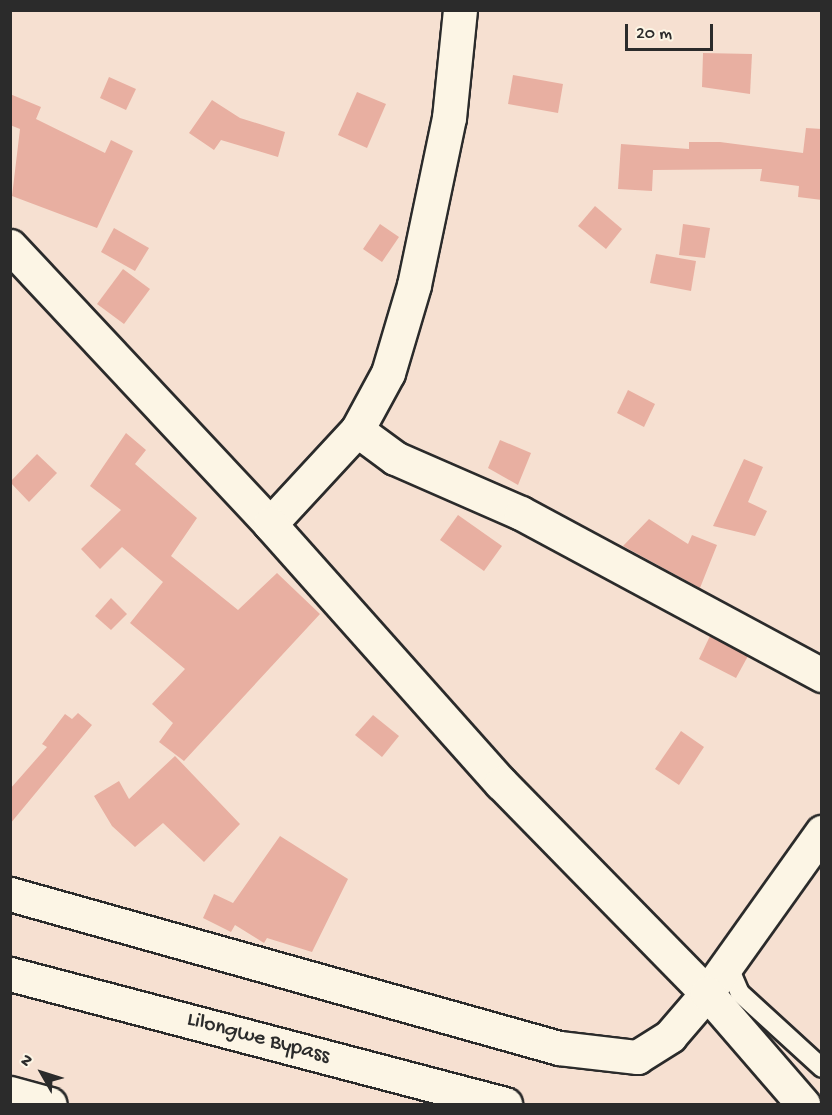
<!DOCTYPE html>
<style>
body{margin:0}
#map{position:relative;width:832px;height:1115px;overflow:hidden;background:#f6e0d1;font-family:"Gochi Hand",sans-serif}
div>[style]{position:absolute}
.building>*{inset:0;background:#e8afa1}
.roads{filter:drop-shadow(2px 0 #2b2b2b) drop-shadow(-2px 0 #2b2b2b) drop-shadow(0 2px #2b2b2b) drop-shadow(0 -2px #2b2b2b)}
.service>*{height:18px;margin:-9px;padding:0 9px;transform-origin:9px;border-radius:9px;background:#fcf5e5}
.minor>*{height:33px;margin:-16.5px;padding:0 16.5px;transform-origin:16.5px;border-radius:16.5px;background:#fcf5e5}
.tertiary>*{height:33px;margin:-16.5px;padding:0 16.5px;transform-origin:16.5px;border-radius:16.5px;background:#fcf5e5}
.primary>*{height:33px;margin:-16.5px;padding:0 16.5px;transform-origin:16.5px;border-radius:16.5px;background:#fcf5e5}
span{translate:-50% -50%;white-space:nowrap;text-align:center;line-height:1.15;-webkit-text-stroke:4.5px #fcf5e5;paint-order:stroke}
.street-label{font-size:22px;color:#2b2b2b}
.frame{position:absolute;inset:0;border:12px solid #2b2b2b;pointer-events:none}
.north{position:absolute;left:12px;top:1043px;width:60px;height:60px;-webkit-text-stroke:4px #fcf5e5;paint-order:stroke;rotate:309deg;font-size:16px;font-weight:700;line-height:24px;text-align:center;color:#2b2b2b}
.north::after{content:'';display:block;margin:auto;width:21px;height:27px;background:#2b2b2b;clip-path:polygon(50% 0,100% 100%,50% 72%,0 100%)}
.scale{position:absolute;left:625px;top:24px;width:88px;height:27px;box-sizing:border-box;border:3px solid #2b2b2b;border-top:0;padding-left:8px;font-size:18px;line-height:21px;white-space:nowrap;color:#2b2b2b;-webkit-text-stroke:4px #fcf5e5;paint-order:stroke}
</style>
<div id="map">
<div class="building">
<div style="clip-path:polygon(703px 53px,752px 54px,750px 94px,702px 87px)"></div>
<div style="clip-path:polygon(513px 75px,563px 84px,558px 113px,508px 104px)"></div>
<div style="clip-path:polygon(109px 77px,136px 89px,126px 110px,100px 98px)"></div>
<div style="clip-path:polygon(357px 92px,386px 104px,367px 148px,338px 135px)"></div>
<div style="clip-path:polygon(10px 94px,41px 107px,36px 119px,105px 153px,111px 140px,133px 151px,97px 228px,12px 196px,20px 129px,10px 125px)"></div>
<div style="clip-path:polygon(212px 100px,240px 118px,285px 132px,278px 157px,221px 140px,214px 150px,189px 133px)"></div>
<div style="clip-path:polygon(806px 128px,822px 129px,822px 200px,798px 197px,799px 186px,760px 181px,762px 169px,653px 170px,652px 191px,618px 189px,621px 144px,689px 149px,689px 142px,720px 142px,803px 153px)"></div>
<div style="clip-path:polygon(595px 206px,622px 229px,606px 249px,578px 226px)"></div>
<div style="clip-path:polygon(380px 224px,399px 237px,382px 262px,363px 249px)"></div>
<div style="clip-path:polygon(683px 224px,710px 228px,705px 258px,679px 255px)"></div>
<div style="clip-path:polygon(114px 228px,149px 248px,135px 271px,101px 252px)"></div>
<div style="clip-path:polygon(656px 254px,696px 261px,691px 291px,650px 283px)"></div>
<div style="clip-path:polygon(123px 269px,150px 289px,124px 324px,97px 304px)"></div>
<div style="clip-path:polygon(628px 390px,655px 404px,644px 427px,617px 413px)"></div>
<div style="clip-path:polygon(126px 433px,146px 450px,135px 464px,197px 518px,171px 556px,238px 610px,277px 573px,320px 614px,184px 761px,159px 742px,173px 723px,152px 704px,185px 669px,130px 623px,163px 582px,122px 547px,100px 569px,81px 549px,121px 510px,90px 486px)"></div>
<div style="clip-path:polygon(500px 440px,531px 453px,518px 485px,488px 468px)"></div>
<div style="clip-path:polygon(37px 454px,57px 473px,29px 502px,10px 482px)"></div>
<div style="clip-path:polygon(744px 459px,763px 467px,748px 502px,767px 511px,755px 536px,713px 526px)"></div>
<div style="clip-path:polygon(458px 515px,502px 546px,484px 571px,440px 540px)"></div>
<div style="clip-path:polygon(649px 519px,688px 544px,692px 535px,717px 545px,700px 588px,623px 546px)"></div>
<div style="clip-path:polygon(111px 598px,127px 614px,111px 630px,95px 616px)"></div>
<div style="clip-path:polygon(710px 636px,748px 656px,736px 678px,699px 659px)"></div>
<div style="clip-path:polygon(78px 713px,92px 725px,10px 824px,10px 789px,47px 747px,42px 744px,65px 714px,72px 719px)"></div>
<div style="clip-path:polygon(373px 715px,399px 736px,382px 757px,355px 735px)"></div>
<div style="clip-path:polygon(681px 731px,704px 747px,679px 785px,655px 769px)"></div>
<div style="clip-path:polygon(175px 756px,240px 824px,204px 862px,163px 823px,135px 847px,112px 826px,94px 796px,119px 781px,129px 799px)"></div>
<div style="clip-path:polygon(280px 836px,348px 879px,312px 952px,267px 938px,264px 943px,235px 925px,231px 932px,203px 918px,214px 894px,233px 903px)"></div>
</div>
<div class="roads">
<div class="service">
<div style="left:728px;top:965px;width:30px;rotate:67deg"></div>
<div style="left:740px;top:993px;width:111px;rotate:42.4deg"></div>
</div>
<div class="minor">
<div style="left:357px;top:430px;width:47px;rotate:36.4deg"></div>
<div style="left:395px;top:458px;width:137px;rotate:23.6deg"></div>
<div style="left:521px;top:513px;width:342px;rotate:28.3deg"></div>
<div style="left:270px;top:524px;width:128px;rotate:-47.2deg"></div>
<div style="left:357px;top:430px;width:65px;rotate:-61.5deg"></div>
<div style="left:388px;top:373px;width:92px;rotate:-73.5deg"></div>
<div style="left:414px;top:285px;width:171px;rotate:-78.2deg"></div>
<div style="left:449px;top:118px;width:109px;rotate:-84.2deg"></div>
<div style="left:10px;top:894px;width:570px;rotate:15.67deg"></div>
<div style="left:559px;top:1048px;width:79px;rotate:6.6deg"></div>
<div style="left:637px;top:1057px;width:39px;rotate:-32deg"></div>
<div style="left:670px;top:1036px;width:57px;rotate:-49.3deg"></div>
<div style="left:707px;top:993px;width:198px;rotate:-54.5deg"></div>
<div style="left:10px;top:1093px;width:41px;rotate:15.4deg"></div>
</div>
<div class="tertiary">
<div style="left:10px;top:246px;width:381px;rotate:46.9deg"></div>
<div style="left:270px;top:524px;width:347px;rotate:48.3deg"></div>
<div style="left:501px;top:783px;width:294px;rotate:45.6deg"></div>
<div style="left:707px;top:993px;width:147px;rotate:49.1deg"></div>
</div>
<div class="primary">
<div style="left:10px;top:974px;width:512px;rotate:14.72deg"></div>
</div>
</div>
<div class="street-label">
<span style="left:258px;top:1039px;rotate:15deg">Lilongwe Bypass</span>
</div>
<div class="frame"></div>
<div class="north">N</div>
<div class="scale">20 m</div>
</div>
